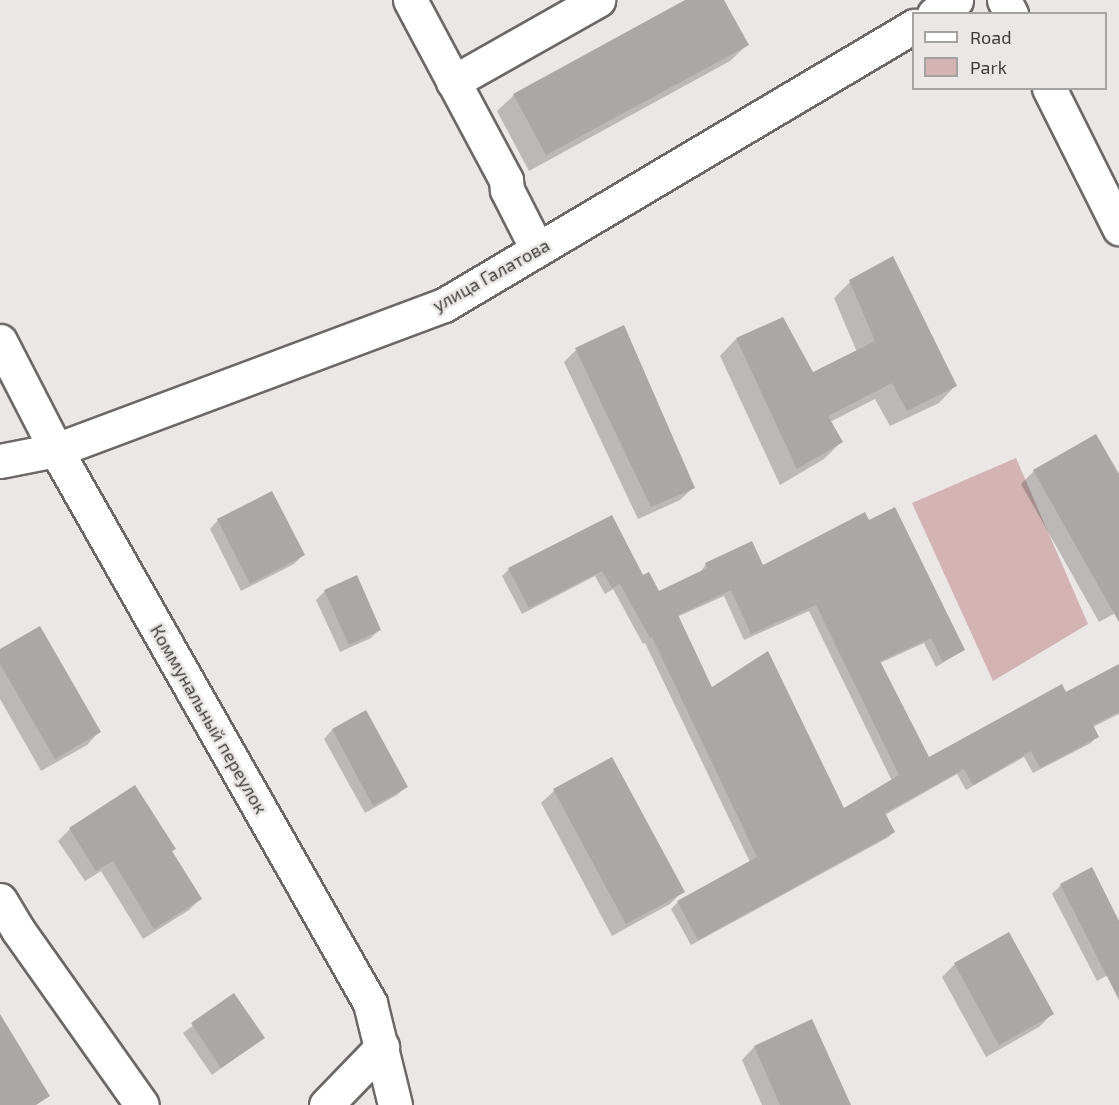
<!DOCTYPE html>
<meta charset="utf-8">
<style>
body{margin:0}
#map{position:relative;width:1119px;height:1105px;overflow:hidden;background:#ebe7e6;font-family:"Exo 2",sans-serif}
div>[style]{position:absolute}
.green>*{inset:0;background:#d3b3b3}
.shadow>*{inset:0;background:#0003}
.building>*{inset:0;background:#aca7a7}
.roads{filter:drop-shadow(2px 0 #6c6868) drop-shadow(-2px 0 #6c6868) drop-shadow(0 2px #6c6868) drop-shadow(0 -2px #6c6868)}
.street>*{height:33px;margin:-16.5px;padding:0 16.5px;transform-origin:16.5px;border-radius:16.5px;background:#fff}
.secondary>*{height:33px;margin:-16.5px;padding:0 16.5px;transform-origin:16.5px;border-radius:16.5px;background:#fff}
span{translate:-50% -50%;white-space:nowrap;text-align:center;line-height:1.15;-webkit-text-stroke:5px #ebe7e6;paint-order:stroke}
.street-label{font-size:18px;color:#3d3c3c}
.legend{position:absolute;left:912px;top:12px;width:195px;height:78px;box-sizing:border-box;background:#ebe7e6;border:2px solid #a5a3a2;margin:0;padding:8px 10px;list-style:none;font-size:18px;color:#3d3c3c}
.legend li{display:flex;align-items:center;gap:12px;height:30px}
.legend b{width:30px;border:2px solid #a5a3a2}
</style>
<div id="map">
<div class="green">
<div style="clip-path:polygon(1016px 458px,1088px 624px,993px 681px,912px 503px)"></div>
</div>
<div class="shadow">
<div style="clip-path:polygon(688px 0,723px 0,747px 45px,730px 61px,529px 171px,497px 111px,514px 95px)"></div>
<div style="clip-path:polygon(850px 282px,955px 386px,939px 403px,890px 426px,875px 399px,830px 422px,841px 442px,824px 459px,780px 485px,720px 356px,736px 339px,812px 374px,857px 352px,834px 298px)"></div>
<div style="clip-path:polygon(576px 350px,693px 488px,680px 500px,638px 519px,564px 362px)"></div>
<div style="clip-path:polygon(1034px 471px,1119px 477px,1119px 611px,1099px 622px,1021px 484px)"></div>
<div style="clip-path:polygon(evenodd,611px 517px,642px 578px,658px 593px,700px 573px,706px 564px,762px 567px,963px 650px,936px 667px,924px 643px,880px 663px,928px 759px,1119px 666px,1119px 714px,1093px 727px,1097px 736px,1091px 743px,1033px 773px,1024px 757px,966px 790px,957px 774px,885px 815px,894px 832px,887px 838px,691px 945px,671px 909px,678px 902px,750px 862px,645px 643px,643px 644px,613px 589px,605px 594px,595px 576px,522px 614px,502px 576px,509px 569px,611px 517px,724px 596px,744px 640px,809px 611px,892px 781px,843px 810px,712px 689px,677px 617px,724px 596px)"></div>
<div style="clip-path:polygon(218px 520px,303px 555px,294px 564px,241px 591px,210px 529px)"></div>
<div style="clip-path:polygon(325px 591px,379px 630px,371px 638px,340px 652px,316px 600px)"></div>
<div style="clip-path:polygon(0 651px,99px 732px,87px 745px,41px 771px,0 699px)"></div>
<div style="clip-path:polygon(365px 712px,406px 787px,397px 795px,365px 813px,324px 739px,332px 730px)"></div>
<div style="clip-path:polygon(611px 759px,683px 891px,670px 904px,612px 936px,541px 803px,554px 791px)"></div>
<div style="clip-path:polygon(134px 787px,174px 849px,171px 852px,200px 899px,189px 910px,143px 939px,101px 871px,85px 881px,58px 841px,70px 829px)"></div>
<div style="clip-path:polygon(1061px 885px,1119px 924px,1119px 969px,1097px 981px,1052px 894px)"></div>
<div style="clip-path:polygon(955px 964px,1052px 1014px,1039px 1027px,986px 1057px,942px 977px)"></div>
<div style="clip-path:polygon(234px 995px,263px 1038px,212px 1075px,183px 1033px)"></div>
<div style="clip-path:polygon(754px 1047px,849px 1105px,762px 1105px,742px 1060px)"></div>
</div>
<div class="building">
<div style="clip-path:polygon(685px 0,724px 0,749px 45px,546px 155px,513px 94px)"></div>
<div style="clip-path:polygon(893px 256px,957px 386px,907px 411px,892px 383px,828px 416px,843px 442px,797px 469px,736px 338px,783px 317px,813px 372px,875px 341px,849px 280px)"></div>
<div style="clip-path:polygon(624px 325px,695px 488px,651px 507px,575px 348px)"></div>
<div style="clip-path:polygon(1096px 434px,1119px 474px,1119px 622px,1033px 470px)"></div>
<div style="clip-path:polygon(272px 491px,305px 555px,250px 584px,217px 519px)"></div>
<div style="clip-path:polygon(evenodd,895px 507px,965px 650px,943px 662px,931px 638px,880px 661px,929px 757px,1062px 684px,1066px 692px,1119px 664px,1119px 712px,1093px 725px,1099px 737px,1040px 768px,1031px 751px,973px 785px,964px 769px,885px 813px,895px 832px,698px 940px,677px 901px,757px 857px,652px 637px,650px 638px,620px 584px,612px 588px,602px 571px,529px 608px,508px 568px,612px 515px,643px 575px,649px 572px,659px 591px,707px 568px,705px 563px,752px 541px,763px 565px,865px 512px,869px 520px,895px 507px,731px 590px,751px 634px,816px 605px,899px 775px,844px 808px,768px 651px,712px 687px,678px 615px,731px 590px)"></div>
<div style="clip-path:polygon(357px 575px,381px 630px,349px 645px,324px 590px)"></div>
<div style="clip-path:polygon(40px 626px,101px 732px,55px 759px,0 664px,0 649px)"></div>
<div style="clip-path:polygon(366px 710px,408px 787px,373px 806px,332px 729px)"></div>
<div style="clip-path:polygon(612px 757px,685px 892px,626px 924px,553px 789px)"></div>
<div style="clip-path:polygon(135px 785px,176px 849px,172px 851px,202px 899px,154px 929px,113px 861px,96px 871px,69px 828px)"></div>
<div style="clip-path:polygon(1092px 867px,1119px 921px,1119px 1000px,1060px 884px)"></div>
<div style="clip-path:polygon(1009px 932px,1054px 1014px,999px 1045px,954px 963px)"></div>
<div style="clip-path:polygon(234px 993px,265px 1038px,221px 1068px,191px 1023px)"></div>
<div style="clip-path:polygon(0 1014px,50px 1096px,36px 1105px,0 1105px)"></div>
<div style="clip-path:polygon(812px 1019px,851px 1105px,780px 1105px,754px 1046px)"></div>
</div>
<div class="roads">
<div class="street">
<div style="left:410px;top:0;width:204px;rotate:61.9deg"></div>
<div style="left:506px;top:180px;width:10px;rotate:84deg"></div>
<div style="left:507px;top:190px;width:66px;rotate:63deg"></div>
<div style="left:934px;top:14px;width:26px;rotate:-32deg"></div>
<div style="left:453px;top:82px;width:167px;rotate:-29.5deg"></div>
<div style="left:0;top:341px;width:123px;rotate:62.8deg"></div>
<div style="left:56px;top:450px;width:636px;rotate:60.41deg"></div>
<div style="left:370px;top:1003px;width:105px;rotate:76.2deg"></div>
<div style="left:0;top:461px;width:57px;rotate:-11.1deg"></div>
<div style="left:56px;top:450px;width:414px;rotate:-20.5deg"></div>
<div style="left:444px;top:305px;width:547px;rotate:-30.69deg"></div>
<div style="left:0;top:900px;width:35px;rotate:59deg"></div>
<div style="left:18px;top:930px;width:214px;rotate:54.7deg"></div>
<div style="left:326px;top:1105px;width:81px;rotate:-46deg"></div>
</div>
<div class="secondary">
<div style="left:1004px;top:0;width:16px;rotate:63deg"></div>
<div style="left:1049px;top:88px;width:157px;rotate:63.4deg"></div>
</div>
</div>
<div class="street-label">
<span style="left:491px;top:275px;rotate:-29deg">улица Галатова</span>
<span style="left:209px;top:719px;rotate:60deg">Коммунальный переулок</span>
</div>
<ul class="legend">
<li><b style="height:8px;background:#fff"></b>Road</li>
<li><b style="height:16px;background:#d3b3b3"></b>Park</li>
</ul>
</div>
